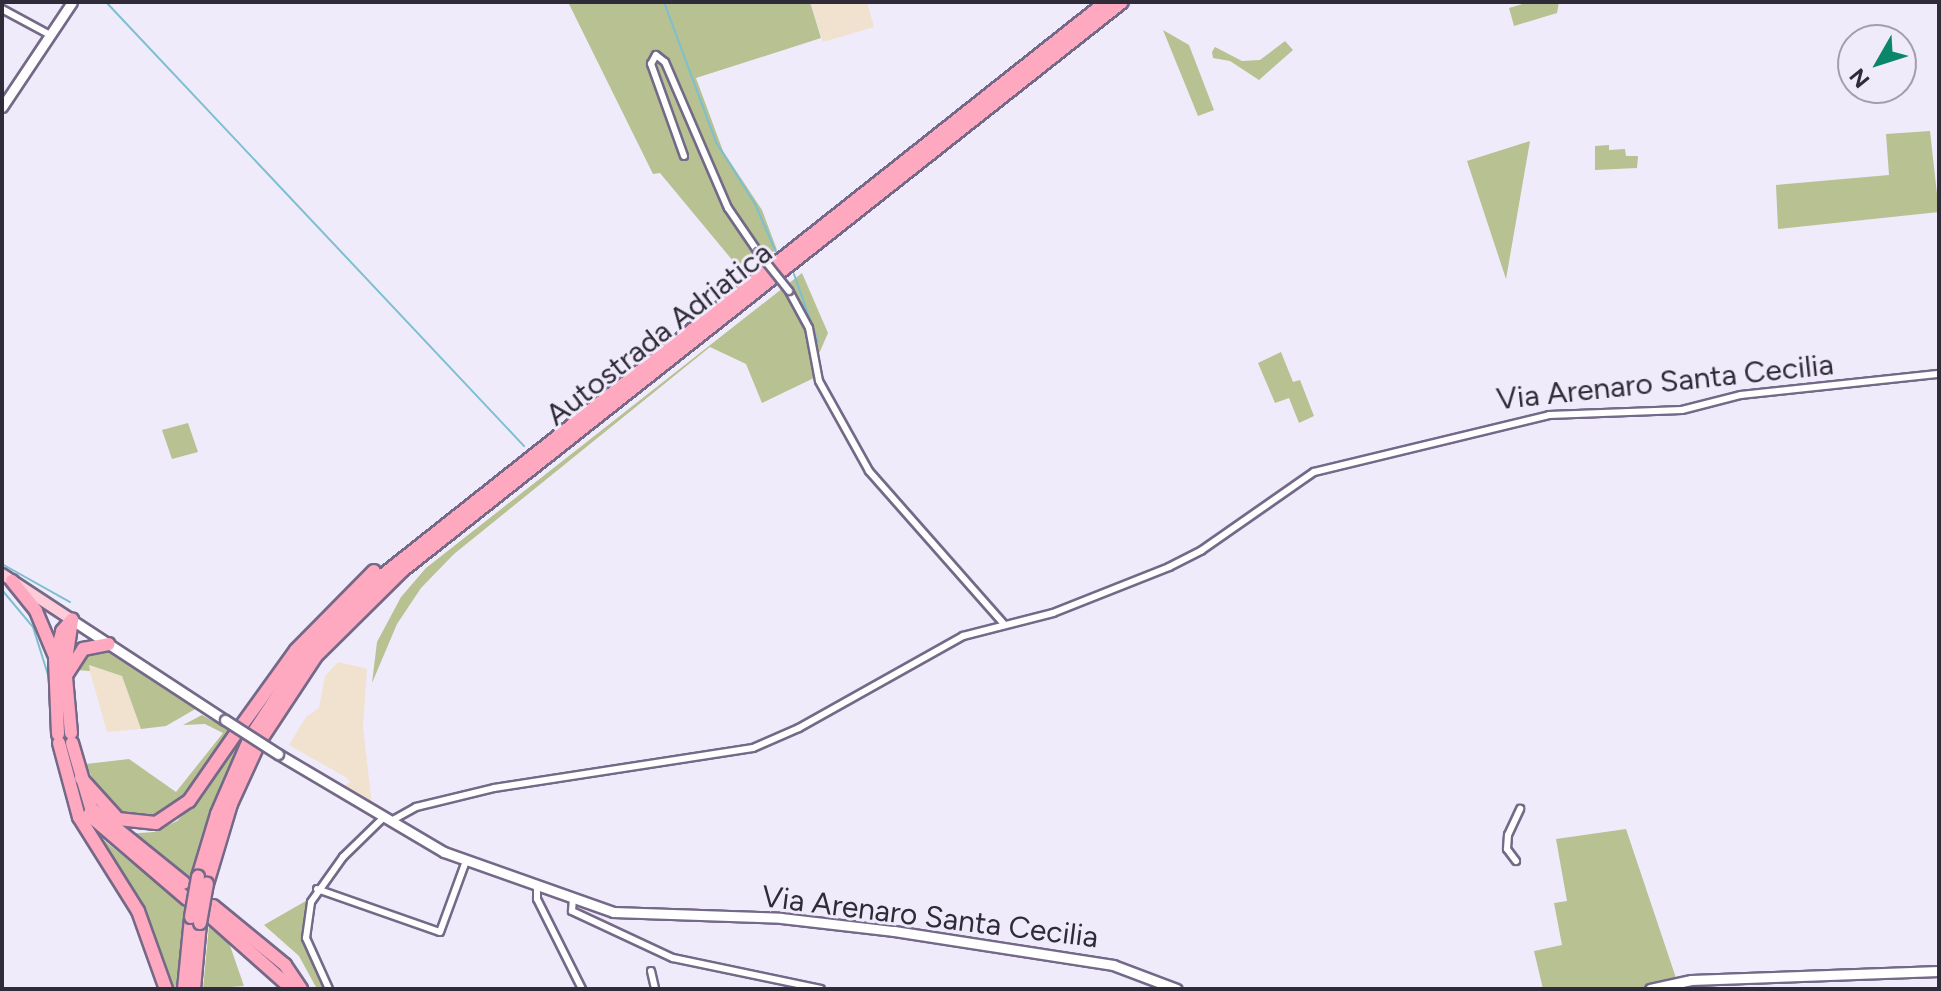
<!DOCTYPE html>
<style>
body{margin:0}
#map{position:relative;width:1941px;height:991px;overflow:hidden;background:#f0ebfa;font-family:Figtree,sans-serif}
div>[style]{position:absolute}
.industrial>*{inset:0;background:#f0e2cf}
.green>*{inset:0;background:#b7c191}
.stream>*{height:2px;margin:-1px;padding:0 1px;transform-origin:1px;border-radius:1px;background:#7dbfd2}
.roads{filter:drop-shadow(2px 0 #746988) drop-shadow(-2px 0 #746988) drop-shadow(0 2px #746988) drop-shadow(0 -2px #746988)}
.street>*{height:6px;margin:-3px;padding:0 3px;transform-origin:3px;border-radius:3px;background:#fff}
.secondary>*{height:9px;margin:-4.5px;padding:0 4.5px;transform-origin:4.5px;border-radius:4.5px;background:#fff}
.primary>*{height:10px;margin:-5px;padding:0 5px;transform-origin:5px;border-radius:5px;background:#fecbd9}
.highway>*{height:12px;margin:-6px;padding:0 6px;transform-origin:6px;border-radius:6px;background:#fea9c0}
.bridges{filter:drop-shadow(2px 0 #746988) drop-shadow(-2px 0 #746988) drop-shadow(0 2px #746988) drop-shadow(0 -2px #746988)}
.street-bridge>*{height:6px;margin:-3px;padding:0 3px;transform-origin:3px;border-radius:3px;background:#fff}
.secondary-bridge>*{height:9px;margin:-4.5px;padding:0 4.5px;transform-origin:4.5px;border-radius:4.5px;background:#fff}
.highway-bridge>*{height:12px;margin:-6px;padding:0 6px;transform-origin:6px;border-radius:6px;background:#fea9c0}
span{translate:-50% -50%;white-space:nowrap;text-align:center;line-height:1.15;-webkit-text-stroke:6px #f0ebfa;paint-order:stroke}
.street-label{font-size:30px;color:#302b38}
.frame{position:absolute;inset:0;border:4px solid #302b38;pointer-events:none}
.north{position:absolute;left:1837px;top:24px;width:80px;height:80px;box-sizing:border-box;background:#f0ebfa;border:2px solid #a39eac;border-radius:50%;rotate:231deg;font-size:22px;font-weight:700;line-height:32px;text-align:center;color:#302b38}
.north::after{content:'';display:block;margin:auto;width:28px;height:36px;background:#0a876a;clip-path:polygon(50% 0,100% 100%,50% 72%,0 100%)}
</style>
<div id="map">
<div class="industrial">
<div style="clip-path:polygon(810px 2px,867px 2px,874px 27px,823px 42px)"></div>
<div style="clip-path:polygon(338px 662px,367px 669px,363px 727px,372px 805px,344px 786px,350px 782px,347px 778px,289px 745px,306px 717px,319px 708px,325px 676px)"></div>
<div style="clip-path:polygon(88px 665px,122px 676px,141px 729px,107px 732px)"></div>
</div>
<div class="green">
<div style="clip-path:polygon(568px 2px,810px 2px,821px 38px,696px 78px,723px 151px,762px 210px,777px 250px,738px 267px,660px 173px,653px 174px)"></div>
<div style="clip-path:polygon(1529px 2px,1559px 2px,1557px 13px,1514px 26px,1509px 8px)"></div>
<div style="clip-path:polygon(1163px 30px,1189px 45px,1214px 110px,1198px 116px)"></div>
<div style="clip-path:polygon(1285px 41px,1293px 50px,1259px 80px,1230px 61px,1213px 58px,1212px 52px,1215px 47px,1242px 61px,1260px 60px)"></div>
<div style="clip-path:polygon(1930px 131px,1939px 212px,1778px 229px,1776px 185px,1889px 175px,1886px 134px)"></div>
<div style="clip-path:polygon(1530px 141px,1506px 279px,1467px 161px)"></div>
<div style="clip-path:polygon(1609px 145px,1609px 150px,1625px 149px,1626px 156px,1638px 156px,1637px 168px,1595px 170px,1595px 146px)"></div>
<div style="clip-path:polygon(802px 273px,828px 333px,814px 365px,816px 377px,762px 403px,746px 364px,710px 347px,454px 554px,421px 588px,397px 624px,372px 683px,377px 642px,401px 597px,426px 568px)"></div>
<div style="clip-path:polygon(1281px 352px,1293px 382px,1300px 380px,1314px 416px,1299px 423px,1289px 398px,1275px 403px,1258px 363px)"></div>
<div style="clip-path:polygon(188px 423px,198px 452px,172px 459px,162px 430px)"></div>
<div style="clip-path:polygon(98px 649px,106px 651px,197px 708px,166px 726px,141px 729px,122px 676px,89px 665px,90px 671px,75px 670px,85px 654px)"></div>
<div style="clip-path:polygon(202px 715px,233px 732px,199px 781px,178px 806px,155px 819px,119px 814px,97px 789px,86px 764px,129px 759px,176px 792px,223px 733px,205px 724px,183px 725px)"></div>
<div style="clip-path:polygon(239px 736px,244px 740px,208px 822px,191px 884px,125px 834px,154px 832px,177px 821px,200px 797px)"></div>
<div style="clip-path:polygon(1626px 829px,1677px 981px,1643px 989px,1543px 989px,1534px 951px,1562px 945px,1554px 903px,1567px 901px,1556px 839px)"></div>
<div style="clip-path:polygon(95px 833px,186px 907px,177px 989px,169px 989px)"></div>
<div style="clip-path:polygon(311px 898px,305px 940px,328px 989px,317px 989px,299px 956px,264px 925px)"></div>
<div style="clip-path:polygon(209px 925px,227px 937px,244px 986px,203px 989px)"></div>
</div>
<div class="stream">
<div style="left:106px;top:2px;width:610px;rotate:46.73deg"></div>
<div style="left:664px;top:2px;width:149px;rotate:69.6deg"></div>
<div style="left:716px;top:142px;width:73px;rotate:57.8deg"></div>
<div style="left:755px;top:204px;width:52px;rotate:66.4deg"></div>
<div style="left:794px;top:274px;width:72px;rotate:70.6deg"></div>
<div style="left:2px;top:564px;width:78px;rotate:29.2deg"></div>
<div style="left:2px;top:590px;width:48px;rotate:50deg"></div>
<div style="left:33px;top:627px;width:53px;rotate:72.6deg"></div>
</div>
<div class="roads">
<div class="street">
<div style="left:2px;top:9px;width:55px;rotate:28.4deg"></div>
<div style="left:684px;top:156px;width:98px;rotate:-109.7deg"></div>
<div style="left:651px;top:64px;width:10px;rotate:-61deg"></div>
<div style="left:656px;top:55px;width:11px;rotate:38deg"></div>
<div style="left:665px;top:62px;width:159px;rotate:66.7deg"></div>
<div style="left:728px;top:208px;width:53px;rotate:55.7deg"></div>
<div style="left:789px;top:291px;width:42px;rotate:61.6deg"></div>
<div style="left:809px;top:328px;width:54px;rotate:79.3deg"></div>
<div style="left:819px;top:381px;width:103px;rotate:60.9deg"></div>
<div style="left:869px;top:471px;width:203px;rotate:48.6deg"></div>
<div style="left:391px;top:821px;width:29px;rotate:-29deg"></div>
<div style="left:416px;top:807px;width:80px;rotate:-13.7deg"></div>
<div style="left:494px;top:788px;width:262px;rotate:-8.8deg"></div>
<div style="left:753px;top:748px;width:50px;rotate:-23.5deg"></div>
<div style="left:799px;top:728px;width:188px;rotate:-29.3deg"></div>
<div style="left:963px;top:636px;width:93px;rotate:-14.3deg"></div>
<div style="left:1053px;top:613px;width:125px;rotate:-21.6deg"></div>
<div style="left:1169px;top:567px;width:37px;rotate:-27deg"></div>
<div style="left:1202px;top:550px;width:136px;rotate:-34.9deg"></div>
<div style="left:1314px;top:472px;width:242px;rotate:-13.6deg"></div>
<div style="left:1549px;top:415px;width:133px;rotate:-2.2deg"></div>
<div style="left:1682px;top:410px;width:61px;rotate:-14.3deg"></div>
<div style="left:1741px;top:395px;width:199px;rotate:-6.1deg"></div>
<div style="left:1516px;top:861px;width:15px;rotate:-127deg"></div>
<div style="left:1507px;top:849px;width:14px;rotate:-86deg"></div>
<div style="left:1508px;top:835px;width:29px;rotate:-65deg"></div>
<div style="left:537px;top:886px;width:13px;rotate:90deg"></div>
<div style="left:537px;top:899px;width:101px;rotate:63.4deg"></div>
<div style="left:317px;top:889px;width:130px;rotate:19.3deg"></div>
<div style="left:440px;top:932px;width:76px;rotate:-69.9deg"></div>
<div style="left:573px;top:899px;width:12px;rotate:95deg"></div>
<div style="left:572px;top:911px;width:111px;rotate:25deg"></div>
<div style="left:673px;top:958px;width:151px;rotate:11.8deg"></div>
<div style="left:651px;top:971px;width:18px;rotate:77deg"></div>
<div style="left:329px;top:989px;width:56px;rotate:-114.3deg"></div>
<div style="left:306px;top:938px;width:36px;rotate:-82deg"></div>
<div style="left:311px;top:902px;width:55px;rotate:-54.6deg"></div>
<div style="left:343px;top:857px;width:54px;rotate:-44.3deg"></div>
</div>
<div class="secondary">
<div style="left:2px;top:107px;width:126px;rotate:-56.3deg"></div>
<div style="left:72px;top:620px;width:183px;rotate:33.2deg"></div>
<div style="left:278px;top:754px;width:193px;rotate:30.6deg"></div>
<div style="left:444px;top:852px;width:179px;rotate:19.5deg"></div>
<div style="left:613px;top:912px;width:168px;rotate:2deg"></div>
<div style="left:781px;top:918px;width:114px;rotate:6.6deg"></div>
<div style="left:894px;top:931px;width:222px;rotate:8.8deg"></div>
<div style="left:1113px;top:965px;width:68px;rotate:20.6deg"></div>
<div style="left:1650px;top:989px;width:42px;rotate:-12.4deg"></div>
<div style="left:1691px;top:980px;width:248px;rotate:-2.1deg"></div>
</div>
<div class="primary">
<div style="left:2px;top:574px;width:84px;rotate:33.3deg"></div>
</div>
<div class="highway">
<div style="left:12px;top:581px;width:38px;rotate:51deg"></div>
<div style="left:36px;top:611px;width:47px;rotate:67.3deg"></div>
<div style="left:67px;top:674px;width:30px;rotate:-57deg"></div>
<div style="left:83px;top:649px;width:26px;rotate:-11deg"></div>
<div style="left:242px;top:725px;width:92px;rotate:-54.2deg"></div>
<div style="left:296px;top:650px;width:111px;rotate:-45.4deg"></div>
<div style="left:71px;top:733px;width:67px;rotate:-95.1deg"></div>
<div style="left:65px;top:666px;width:47px;rotate:-81.3deg"></div>
<div style="left:253px;top:733px;width:96px;rotate:-56.5deg"></div>
<div style="left:306px;top:653px;width:103px;rotate:-45.8deg"></div>
<div style="left:378px;top:579px;width:929px;rotate:-38.4deg"></div>
<div style="left:58px;top:734px;width:76px;rotate:-92.3deg"></div>
<div style="left:55px;top:658px;width:28px;rotate:-75deg"></div>
<div style="left:62px;top:631px;width:15px;rotate:-48deg"></div>
<div style="left:262px;top:738px;width:98px;rotate:-56.6deg"></div>
<div style="left:316px;top:656px;width:122px;rotate:-44.7deg"></div>
<div style="left:403px;top:570px;width:916px;rotate:-38.31deg"></div>
<div style="left:59px;top:743px;width:77px;rotate:74.9deg"></div>
<div style="left:79px;top:817px;width:111px;rotate:57.9deg"></div>
<div style="left:138px;top:911px;width:83px;rotate:70.3deg"></div>
<div style="left:72px;top:743px;width:68px;rotate:73.7deg"></div>
<div style="left:91px;top:808px;width:119px;rotate:38.9deg"></div>
<div style="left:81px;top:778px;width:55px;rotate:47.9deg"></div>
<div style="left:118px;top:819px;width:38px;rotate:6deg"></div>
<div style="left:156px;top:823px;width:40px;rotate:-34deg"></div>
<div style="left:189px;top:801px;width:84px;rotate:-55.2deg"></div>
<div style="left:89px;top:815px;width:129px;rotate:40.6deg"></div>
<div style="left:198px;top:877px;width:66px;rotate:-73.2deg"></div>
<div style="left:217px;top:814px;width:81px;rotate:-66.6deg"></div>
<div style="left:207px;top:884px;width:84px;rotate:-73.3deg"></div>
<div style="left:231px;top:804px;width:65px;rotate:-65.4deg"></div>
<div style="left:213px;top:906px;width:93px;rotate:39.3deg"></div>
<div style="left:285px;top:965px;width:29px;rotate:56deg"></div>
<div style="left:211px;top:917px;width:108px;rotate:41.6deg"></div>
<div style="left:184px;top:989px;width:72px;rotate:-84.4deg"></div>
<div style="left:194px;top:989px;width:66px;rotate:-84.8deg"></div>
</div>
</div>
<div class="bridges">
<div class="street-bridge">
<div style="left:758px;top:252px;width:50px;rotate:51.5deg"></div>
</div>
<div class="secondary-bridge">
<div style="left:225px;top:720px;width:63px;rotate:32.7deg"></div>
</div>
<div class="highway-bridge">
<div style="left:191px;top:917px;width:41px;rotate:-80.1deg"></div>
<div style="left:200px;top:923px;width:40px;rotate:-80deg"></div>
</div>
</div>
<div class="street-label">
<span style="left:659px;top:334px;rotate:-38deg">Autostrada Adriatica</span>
<span style="left:1665px;top:382px;rotate:-6deg">Via Arenaro Santa Cecilia</span>
<span style="left:930px;top:917px;rotate:7deg">Via Arenaro Santa Cecilia</span>
</div>
<div class="frame"></div>
<div class="north">N</div>
</div>
